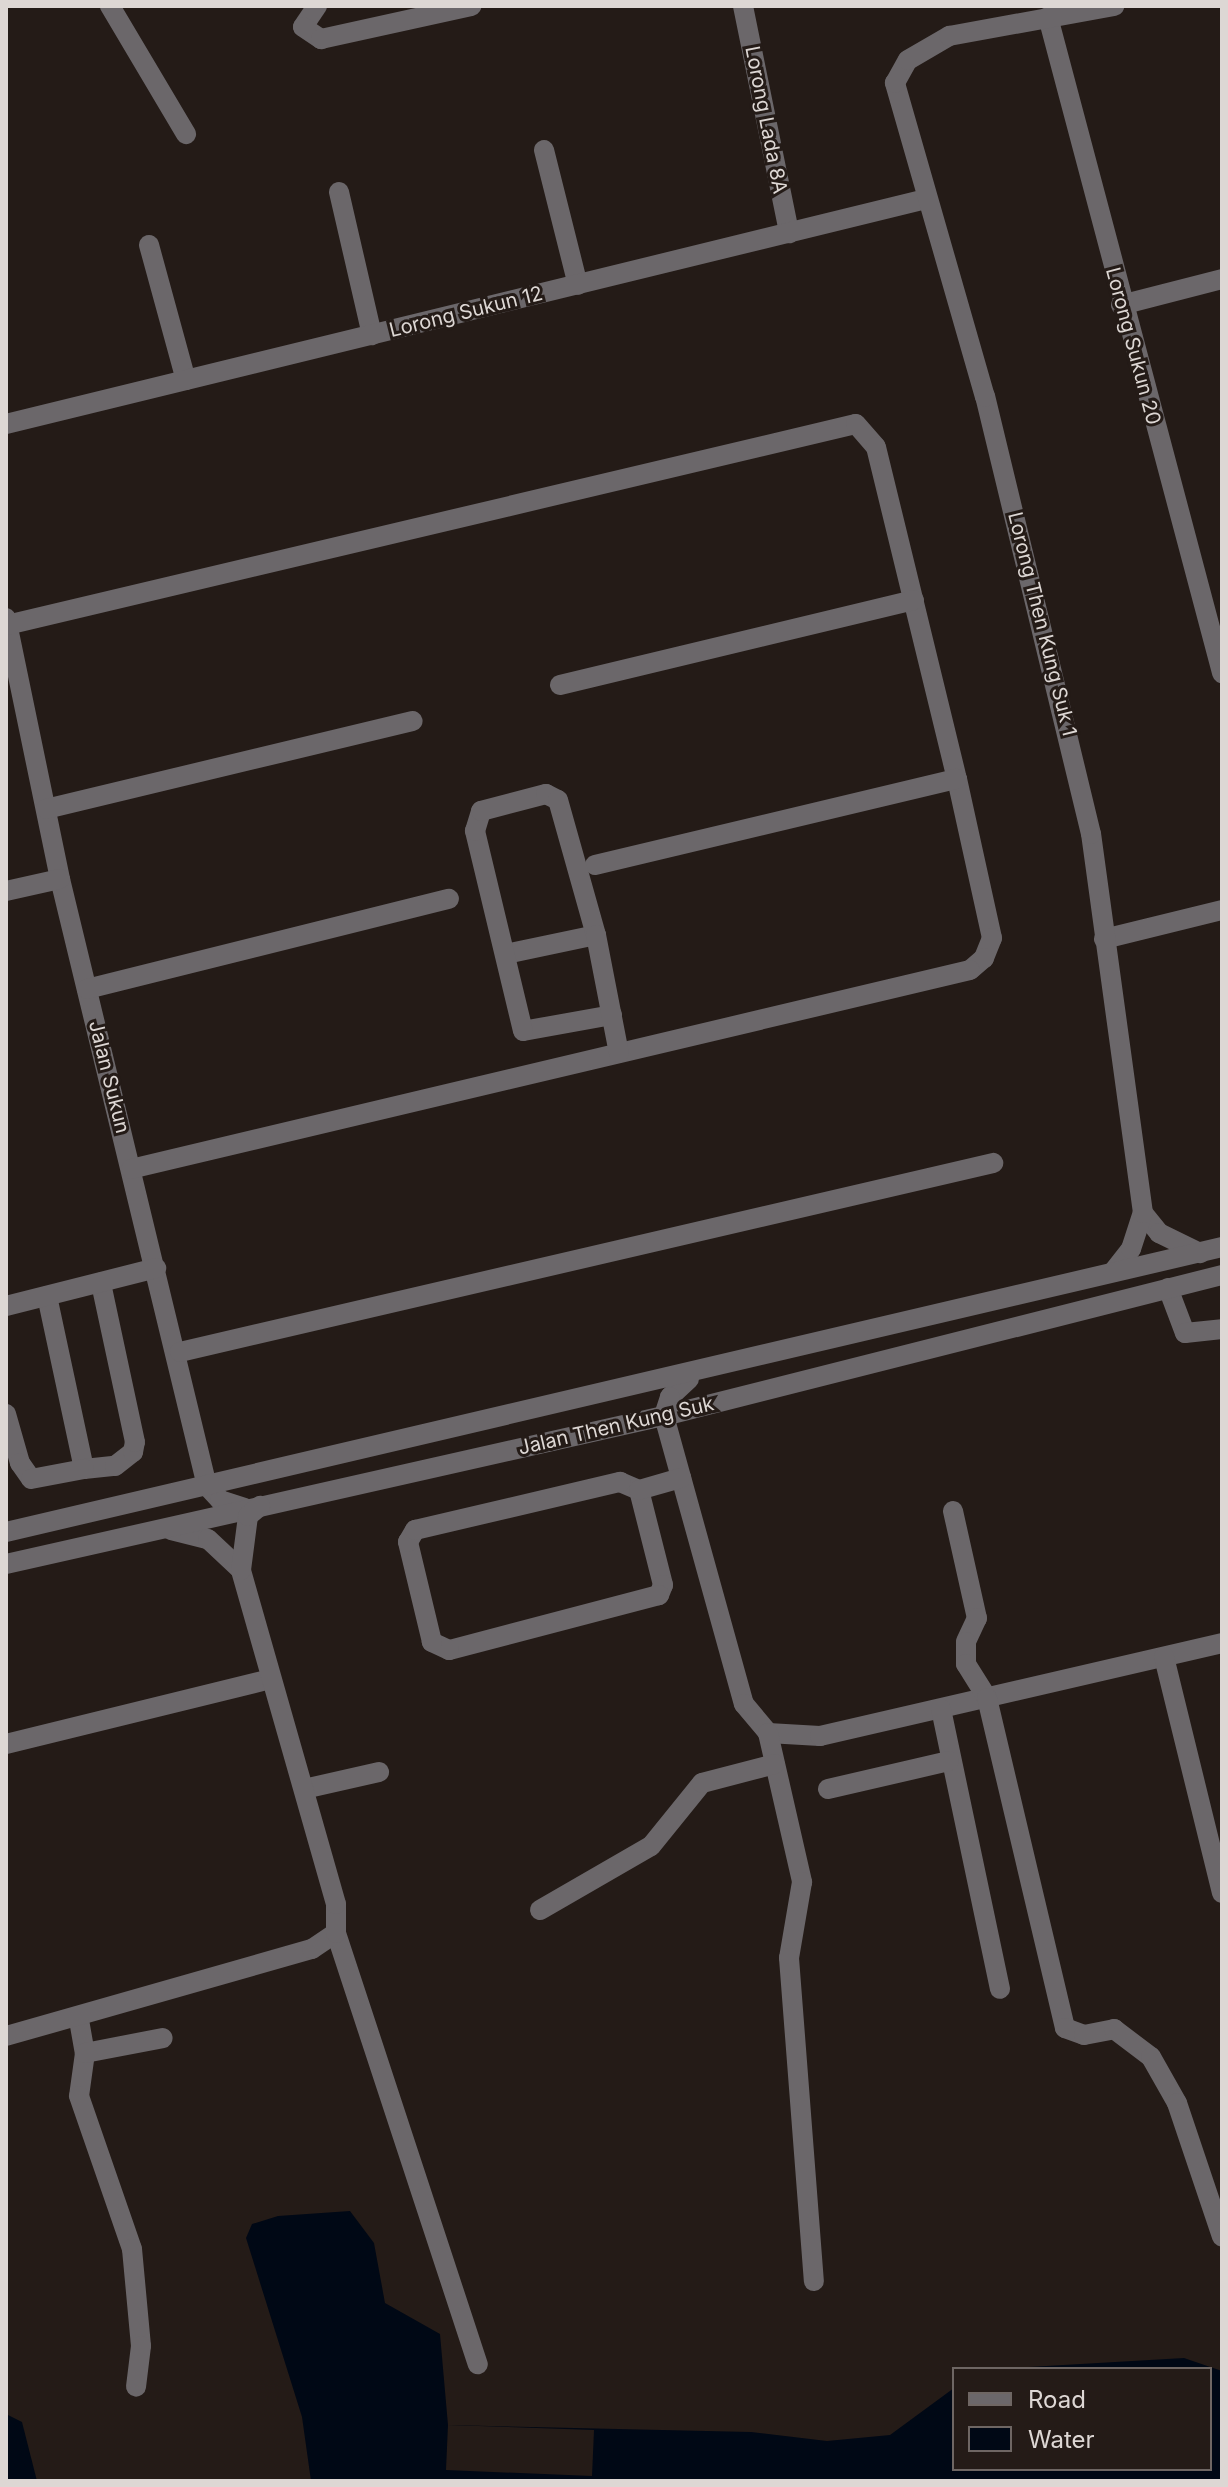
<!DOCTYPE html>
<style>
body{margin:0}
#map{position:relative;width:1228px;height:2487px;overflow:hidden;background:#241b17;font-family:Inter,sans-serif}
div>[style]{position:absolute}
.water>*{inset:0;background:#000815}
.pier>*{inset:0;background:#241b17}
.minor>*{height:20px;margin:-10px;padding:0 10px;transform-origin:10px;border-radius:10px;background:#6b676a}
span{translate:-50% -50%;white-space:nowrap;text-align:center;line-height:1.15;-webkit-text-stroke:6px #241b17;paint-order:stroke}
.street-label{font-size:20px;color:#ddd7d4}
.frame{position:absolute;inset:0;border:8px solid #ddd7d4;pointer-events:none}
.legend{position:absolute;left:952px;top:2367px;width:260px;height:104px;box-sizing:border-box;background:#241b17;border:2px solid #6e6663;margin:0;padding:10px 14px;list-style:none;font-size:24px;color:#ddd7d4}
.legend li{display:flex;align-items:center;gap:16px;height:40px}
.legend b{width:40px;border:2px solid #6e6663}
</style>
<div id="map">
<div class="water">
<div style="clip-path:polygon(350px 2211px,374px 2243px,385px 2303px,440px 2334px,448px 2425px,751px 2432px,827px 2441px,890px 2435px,954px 2388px,954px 2469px,1210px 2469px,1210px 2369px,995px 2369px,1184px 2358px,1222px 2371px,1222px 2481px,311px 2481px,302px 2417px,246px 2238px,252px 2224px,278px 2216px)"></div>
<div style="clip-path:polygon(6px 2414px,22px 2422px,37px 2481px,6px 2481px)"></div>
</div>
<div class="pier">
<div style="clip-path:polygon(448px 2425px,594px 2430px,592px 2476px,446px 2470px)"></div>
</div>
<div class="minor">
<div style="left:110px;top:6px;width:149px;rotate:59.3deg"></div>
<div style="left:317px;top:6px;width:25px;rotate:124deg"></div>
<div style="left:303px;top:27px;width:22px;rotate:34deg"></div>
<div style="left:321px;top:39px;width:154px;rotate:-12.4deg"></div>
<div style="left:743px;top:6px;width:232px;rotate:78.5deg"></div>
<div style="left:1048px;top:17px;width:679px;rotate:75.14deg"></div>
<div style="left:544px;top:150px;width:139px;rotate:75.9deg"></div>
<div style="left:339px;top:192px;width:147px;rotate:77deg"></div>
<div style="left:149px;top:245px;width:140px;rotate:74.7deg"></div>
<div style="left:1121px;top:305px;width:104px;rotate:-14.4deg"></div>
<div style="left:6px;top:424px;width:947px;rotate:-13.74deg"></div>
<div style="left:6px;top:618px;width:267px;rotate:78.3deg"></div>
<div style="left:60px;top:879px;width:625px;rotate:76.39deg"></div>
<div style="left:207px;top:1486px;width:19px;rotate:47deg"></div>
<div style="left:220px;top:1500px;width:26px;rotate:18deg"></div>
<div style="left:7px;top:625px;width:872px;rotate:-13.32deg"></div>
<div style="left:856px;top:424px;width:30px;rotate:49deg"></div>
<div style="left:876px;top:447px;width:342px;rotate:76.3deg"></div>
<div style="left:957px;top:779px;width:163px;rotate:77.6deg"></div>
<div style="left:992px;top:938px;width:22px;rotate:112deg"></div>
<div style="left:984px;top:958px;width:18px;rotate:139deg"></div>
<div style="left:970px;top:970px;width:862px;rotate:166.66deg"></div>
<div style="left:560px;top:685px;width:364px;rotate:-13.5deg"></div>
<div style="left:46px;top:809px;width:377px;rotate:-13.5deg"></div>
<div style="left:595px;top:865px;width:372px;rotate:-13.4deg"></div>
<div style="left:6px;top:891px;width:55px;rotate:-12.5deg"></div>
<div style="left:1104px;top:939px;width:122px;rotate:-13.8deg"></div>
<div style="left:506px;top:954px;width:92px;rotate:-11.9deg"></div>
<div style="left:87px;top:989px;width:373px;rotate:-14deg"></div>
<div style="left:612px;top:1015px;width:90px;rotate:169.8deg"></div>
<div style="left:523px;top:1031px;width:206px;rotate:-103.5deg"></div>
<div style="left:475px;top:831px;width:21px;rotate:-73deg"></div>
<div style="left:481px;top:811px;width:67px;rotate:-14.7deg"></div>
<div style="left:546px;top:794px;width:13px;rotate:27deg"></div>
<div style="left:558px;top:800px;width:140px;rotate:74.3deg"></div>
<div style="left:596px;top:935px;width:120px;rotate:79deg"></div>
<div style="left:1143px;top:1213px;width:26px;rotate:51deg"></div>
<div style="left:1159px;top:1233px;width:46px;rotate:26deg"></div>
<div style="left:1113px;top:1272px;width:29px;rotate:-52deg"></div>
<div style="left:1131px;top:1249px;width:38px;rotate:-72deg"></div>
<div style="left:1143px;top:1213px;width:383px;rotate:-97.8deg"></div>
<div style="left:1091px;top:834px;width:450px;rotate:-103.6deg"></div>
<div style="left:985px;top:397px;width:327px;rotate:-106deg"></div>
<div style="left:895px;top:83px;width:26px;rotate:-61deg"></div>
<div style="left:908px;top:60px;width:48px;rotate:-30.3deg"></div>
<div style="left:949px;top:36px;width:168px;rotate:-10.3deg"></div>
<div style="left:1168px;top:1288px;width:48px;rotate:69.3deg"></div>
<div style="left:1185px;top:1333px;width:37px;rotate:-6deg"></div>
<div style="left:47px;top:1296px;width:177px;rotate:77.9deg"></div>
<div style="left:84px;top:1469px;width:31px;rotate:-6deg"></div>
<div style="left:115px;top:1466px;width:23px;rotate:-38deg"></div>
<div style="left:133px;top:1452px;width:10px;rotate:-79deg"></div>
<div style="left:135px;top:1442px;width:163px;rotate:-102.1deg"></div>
<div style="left:6px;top:1306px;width:155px;rotate:-14.2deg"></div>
<div style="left:180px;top:1352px;width:835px;rotate:-13.09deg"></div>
<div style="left:689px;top:1379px;width:26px;rotate:137deg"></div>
<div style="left:670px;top:1397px;width:20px;rotate:108deg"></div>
<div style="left:664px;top:1416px;width:299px;rotate:74.5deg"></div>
<div style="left:744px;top:1704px;width:38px;rotate:50deg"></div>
<div style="left:768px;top:1733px;width:52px;rotate:3.3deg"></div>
<div style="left:820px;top:1736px;width:413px;rotate:-13deg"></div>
<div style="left:6px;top:1414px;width:51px;rotate:74.1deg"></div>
<div style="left:20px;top:1463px;width:19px;rotate:55deg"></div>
<div style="left:31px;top:1479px;width:54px;rotate:-10.7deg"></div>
<div style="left:620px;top:1482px;width:21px;rotate:23deg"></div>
<div style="left:639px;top:1490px;width:98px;rotate:75.8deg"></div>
<div style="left:663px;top:1585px;width:11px;rotate:112deg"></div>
<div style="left:659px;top:1595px;width:217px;rotate:165.3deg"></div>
<div style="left:449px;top:1650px;width:19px;rotate:-155deg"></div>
<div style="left:432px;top:1642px;width:103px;rotate:-103.5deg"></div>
<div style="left:408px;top:1542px;width:14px;rotate:-60deg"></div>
<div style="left:415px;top:1530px;width:211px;rotate:-13.2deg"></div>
<div style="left:639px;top:1490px;width:44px;rotate:-15.9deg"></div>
<div style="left:953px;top:1511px;width:110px;rotate:77.4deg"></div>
<div style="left:977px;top:1618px;width:26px;rotate:115deg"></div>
<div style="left:966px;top:1642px;width:22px;rotate:90deg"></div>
<div style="left:966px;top:1664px;width:40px;rotate:58deg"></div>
<div style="left:987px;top:1698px;width:339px;rotate:76.7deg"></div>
<div style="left:1065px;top:2028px;width:20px;rotate:20deg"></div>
<div style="left:1084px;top:2035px;width:31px;rotate:-11deg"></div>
<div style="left:1114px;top:2029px;width:46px;rotate:37.1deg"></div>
<div style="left:1151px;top:2057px;width:53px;rotate:60.5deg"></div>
<div style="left:1177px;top:2103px;width:141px;rotate:71.4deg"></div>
<div style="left:171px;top:1530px;width:38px;rotate:14deg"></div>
<div style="left:208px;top:1539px;width:45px;rotate:43.2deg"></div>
<div style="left:6px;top:1532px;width:1249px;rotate:-13.19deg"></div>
<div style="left:6px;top:1564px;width:674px;rotate:-12.68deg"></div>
<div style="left:664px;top:1416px;width:576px;rotate:-14.18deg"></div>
<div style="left:1164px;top:1657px;width:243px;rotate:76.2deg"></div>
<div style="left:941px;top:1709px;width:286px;rotate:78.1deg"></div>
<div style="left:768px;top:1733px;width:153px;rotate:77.1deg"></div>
<div style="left:802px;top:1882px;width:77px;rotate:99.7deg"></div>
<div style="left:789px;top:1958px;width:324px;rotate:85.6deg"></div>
<div style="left:6px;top:1744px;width:273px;rotate:-13.8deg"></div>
<div style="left:304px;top:1789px;width:77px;rotate:-12.8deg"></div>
<div style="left:828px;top:1789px;width:124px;rotate:-13deg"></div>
<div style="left:540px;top:1910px;width:128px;rotate:-30deg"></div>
<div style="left:651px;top:1846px;width:81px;rotate:-51deg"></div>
<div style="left:702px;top:1783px;width:75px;rotate:-14.6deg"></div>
<div style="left:336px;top:1933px;width:454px;rotate:71.8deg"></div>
<div style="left:79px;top:2020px;width:34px;rotate:80deg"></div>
<div style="left:85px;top:2053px;width:43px;rotate:97.9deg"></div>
<div style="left:79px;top:2096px;width:162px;rotate:70.9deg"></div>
<div style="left:132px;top:2249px;width:97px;rotate:84.7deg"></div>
<div style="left:141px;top:2346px;width:41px;rotate:97deg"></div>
<div style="left:6px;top:2036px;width:318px;rotate:-15.9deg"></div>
<div style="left:312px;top:1949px;width:29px;rotate:-34deg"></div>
<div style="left:336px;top:1933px;width:29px;rotate:-90deg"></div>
<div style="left:336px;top:1904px;width:347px;rotate:-105.9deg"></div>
<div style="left:241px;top:1570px;width:54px;rotate:-82.6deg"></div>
<div style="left:248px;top:1516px;width:16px;rotate:-40deg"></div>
<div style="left:85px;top:2053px;width:79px;rotate:-10.9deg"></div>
</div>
<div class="street-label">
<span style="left:766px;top:120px;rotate:79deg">Lorong Lada 8A</span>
<span style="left:466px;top:312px;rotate:-14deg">Lorong Sukun 12</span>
<span style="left:1133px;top:346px;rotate:75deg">Lorong Sukun 20</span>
<span style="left:1042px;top:624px;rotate:76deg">Lorong Then Kung Suk 1</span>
<span style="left:109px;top:1077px;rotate:76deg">Jalan Sukun</span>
<span style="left:616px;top:1426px;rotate:-13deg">Jalan Then Kung Suk</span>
</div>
<div class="frame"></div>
<ul class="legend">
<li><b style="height:10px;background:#6b676a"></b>Road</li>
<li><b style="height:22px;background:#000815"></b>Water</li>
</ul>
</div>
